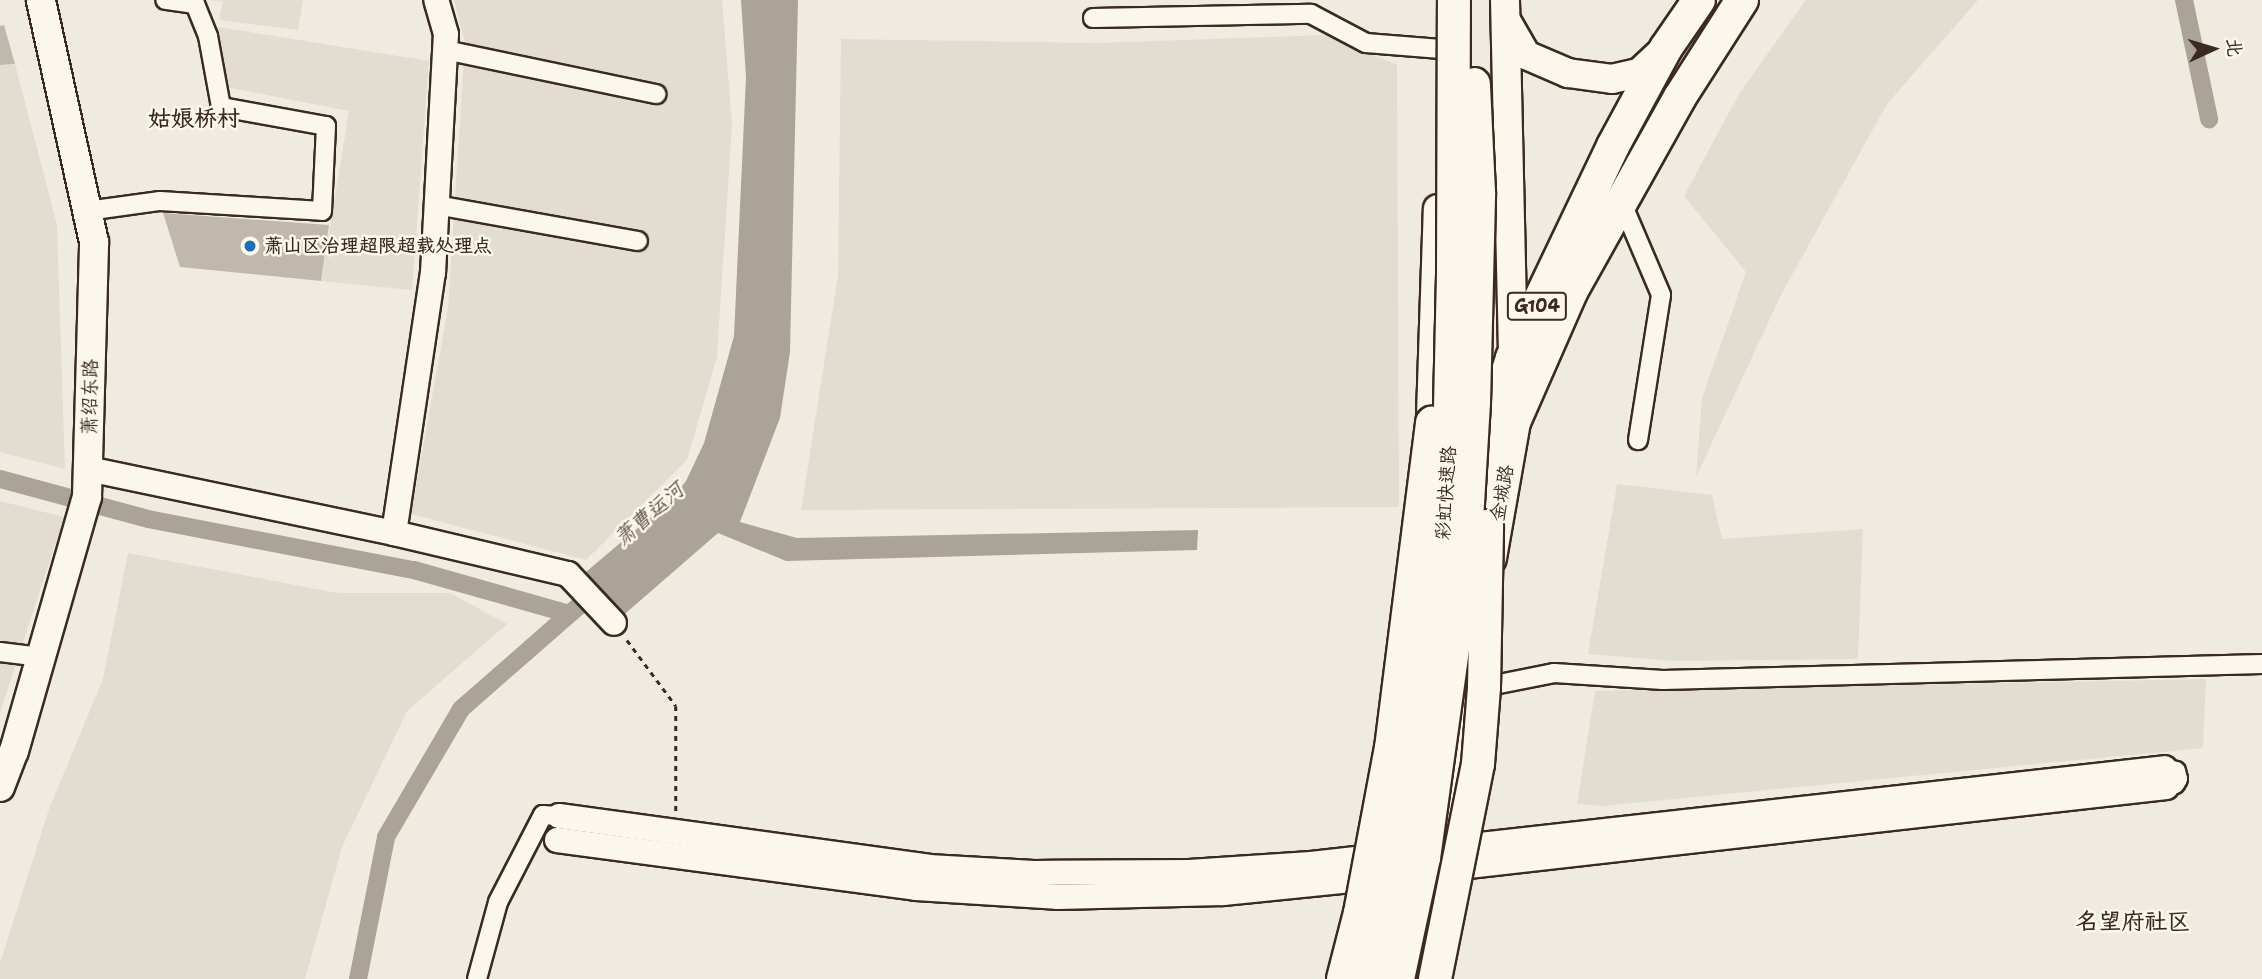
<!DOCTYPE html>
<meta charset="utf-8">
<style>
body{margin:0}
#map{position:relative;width:2262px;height:979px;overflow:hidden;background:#f0ebe0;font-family:"Shantell Sans","LXGW WenKai TC",sans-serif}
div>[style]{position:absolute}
.built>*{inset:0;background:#e2dcd1}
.water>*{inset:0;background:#aca397}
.canal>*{height:18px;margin:-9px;padding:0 9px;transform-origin:9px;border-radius:9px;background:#aca397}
.building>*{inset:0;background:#c0b8ad}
.path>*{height:2.5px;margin-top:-1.25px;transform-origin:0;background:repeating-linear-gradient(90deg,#3b2a1e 0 5px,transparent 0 10px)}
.roads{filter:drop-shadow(2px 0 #3b2a1e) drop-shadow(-2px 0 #3b2a1e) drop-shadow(0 2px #3b2a1e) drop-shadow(0 -2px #3b2a1e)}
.street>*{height:18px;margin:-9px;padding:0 9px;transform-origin:9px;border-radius:9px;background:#fbf7ec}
.secondary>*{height:24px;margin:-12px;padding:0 12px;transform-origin:12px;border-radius:12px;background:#fbf7ec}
.primary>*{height:28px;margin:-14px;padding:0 14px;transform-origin:14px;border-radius:14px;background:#fbf7ec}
.highway>*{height:32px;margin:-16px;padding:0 16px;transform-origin:16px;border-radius:16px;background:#fbf7ec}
.bridges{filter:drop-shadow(2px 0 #3b2a1e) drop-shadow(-2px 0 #3b2a1e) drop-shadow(0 2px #3b2a1e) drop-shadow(0 -2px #3b2a1e)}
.highway-bridge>*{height:32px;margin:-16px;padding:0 16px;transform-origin:16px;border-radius:16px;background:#fbf7ec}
.dots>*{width:19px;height:19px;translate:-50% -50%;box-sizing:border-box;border:4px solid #fbf7ec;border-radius:50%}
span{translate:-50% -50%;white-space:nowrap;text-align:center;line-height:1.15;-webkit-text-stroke:5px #fbf7ec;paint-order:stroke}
.shield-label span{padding:2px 5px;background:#fbf7ec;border:2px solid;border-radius:5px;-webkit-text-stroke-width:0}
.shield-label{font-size:18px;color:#3b2a1e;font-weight:700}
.poi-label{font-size:19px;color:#3b2a1e;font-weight:700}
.left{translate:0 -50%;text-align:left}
.street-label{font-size:19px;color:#3b2a1e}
.water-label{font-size:21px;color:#635448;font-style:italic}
.quarter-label{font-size:23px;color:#3b2a1e;font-weight:700}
.north{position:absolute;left:2178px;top:14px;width:70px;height:70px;-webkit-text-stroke:5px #fbf7ec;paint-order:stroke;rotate:86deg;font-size:19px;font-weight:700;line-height:28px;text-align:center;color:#3b2a1e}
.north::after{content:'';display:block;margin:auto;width:24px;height:32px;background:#3b2a1e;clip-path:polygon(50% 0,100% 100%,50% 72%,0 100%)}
</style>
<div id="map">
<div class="built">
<div style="clip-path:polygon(212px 0,303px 0,298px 30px,219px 20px,223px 2px)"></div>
<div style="clip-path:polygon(454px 0,722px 0,732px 124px,717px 357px,687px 460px,586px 560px,411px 514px,448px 308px,465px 43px)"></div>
<div style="clip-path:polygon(1806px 0,1978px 0,1887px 104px,1782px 293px,1696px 477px,1702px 398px,1746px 272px,1684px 196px,1739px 94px)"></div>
<div style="clip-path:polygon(218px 27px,429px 61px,412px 290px,321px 281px,349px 111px,226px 87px)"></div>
<div style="clip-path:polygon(1326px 35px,1397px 65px,1399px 507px,801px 510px,838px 275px,841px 39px,1096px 43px)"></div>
<div style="clip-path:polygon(15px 64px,57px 225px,65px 469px,0 452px,0 65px)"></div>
<div style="clip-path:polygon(1617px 484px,1712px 495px,1722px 539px,1863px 529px,1858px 659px,1676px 661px,1588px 654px)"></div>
<div style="clip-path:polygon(0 501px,64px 517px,0 713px)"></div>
<div style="clip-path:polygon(128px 553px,337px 593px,450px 593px,507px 624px,407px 711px,342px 847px,305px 979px,0 979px,0 963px,49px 809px,103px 679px)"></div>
<div style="clip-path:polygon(2206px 679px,2203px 748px,1602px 806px,1577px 804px,1595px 691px)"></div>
</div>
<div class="water">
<div style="clip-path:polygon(741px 0,798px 0,790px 352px,780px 418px,740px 522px,797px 538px,1198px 530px,1197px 550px,786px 561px,718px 533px,619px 619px,580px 577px,671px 500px,686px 481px,704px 443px,734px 336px,746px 77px)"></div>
</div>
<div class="canal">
<div style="left:2184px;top:0;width:122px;rotate:78.1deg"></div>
<div style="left:0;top:479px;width:153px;rotate:15.1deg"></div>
<div style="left:148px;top:519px;width:271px;rotate:10.9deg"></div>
<div style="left:414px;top:570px;width:161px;rotate:15.8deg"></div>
<div style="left:358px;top:979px;width:145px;rotate:-78.8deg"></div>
<div style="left:386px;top:837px;width:148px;rotate:-59.6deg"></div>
<div style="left:461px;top:709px;width:182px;rotate:-41.2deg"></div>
</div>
<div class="building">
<div style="clip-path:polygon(4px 25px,15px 64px,0 65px,0 26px)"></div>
<div style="clip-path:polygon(163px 213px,329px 225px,321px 281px,180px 267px)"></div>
</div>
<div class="path">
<div style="left:627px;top:640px;width:82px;rotate:53.4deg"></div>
<div style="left:676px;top:706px;width:107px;rotate:90deg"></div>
</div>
<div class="roads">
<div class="street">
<div style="left:1093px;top:18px;width:218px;rotate:-1.1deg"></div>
<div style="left:1311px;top:14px;width:62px;rotate:27.8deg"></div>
<div style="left:1366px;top:43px;width:75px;rotate:4.6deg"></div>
<div style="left:445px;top:50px;width:216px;rotate:11.8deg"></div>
<div style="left:1621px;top:201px;width:102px;rotate:66.9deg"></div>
<div style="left:1661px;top:295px;width:147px;rotate:99deg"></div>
<div style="left:436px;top:205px;width:205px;rotate:10.1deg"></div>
<div style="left:87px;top:211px;width:74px;rotate:-7.8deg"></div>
<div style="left:160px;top:201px;width:162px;rotate:3.5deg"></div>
<div style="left:322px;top:211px;width:85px;rotate:-87.3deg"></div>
<div style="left:326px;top:126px;width:107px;rotate:-169.7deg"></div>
<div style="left:221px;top:107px;width:72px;rotate:-100.4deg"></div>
<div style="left:208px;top:36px;width:35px;rotate:-112deg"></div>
<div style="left:195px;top:4px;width:30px;rotate:-172deg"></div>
<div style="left:0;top:652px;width:41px;rotate:7deg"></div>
<div style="left:1484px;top:687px;width:71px;rotate:-11.3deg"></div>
<div style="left:1554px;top:673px;width:109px;rotate:3.7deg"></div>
<div style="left:1663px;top:680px;width:599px;rotate:-1.53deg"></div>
<div style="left:2165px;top:768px;width:11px;rotate:15deg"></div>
<div style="left:2176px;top:771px;width:8px;rotate:76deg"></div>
<div style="left:2178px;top:779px;width:6px;rotate:121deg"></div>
<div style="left:2175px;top:784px;width:9px;rotate:162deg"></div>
<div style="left:477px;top:979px;width:80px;rotate:-74.7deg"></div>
<div style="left:498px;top:902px;width:98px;rotate:-62.7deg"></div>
<div style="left:543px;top:815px;width:16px;rotate:4deg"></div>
</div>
<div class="secondary">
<div style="left:88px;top:469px;width:313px;rotate:11.8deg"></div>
<div style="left:394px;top:533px;width:179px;rotate:13.3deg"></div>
<div style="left:568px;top:574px;width:67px;rotate:46.8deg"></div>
<div style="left:394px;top:533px;width:263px;rotate:-81.5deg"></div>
<div style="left:433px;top:273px;width:239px;rotate:-86.9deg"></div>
<div style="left:446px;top:34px;width:35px;rotate:-106deg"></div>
<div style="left:559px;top:816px;width:373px;rotate:7.8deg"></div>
<div style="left:929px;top:867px;width:105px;rotate:3.3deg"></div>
<div style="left:1034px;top:873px;width:155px;rotate:-0.4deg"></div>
<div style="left:1189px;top:872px;width:122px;rotate:-3.8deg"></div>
<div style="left:1311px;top:864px;width:859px;rotate:-6.41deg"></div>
<div style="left:557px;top:840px;width:362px;rotate:7.6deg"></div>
<div style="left:916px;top:888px;width:142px;rotate:3.6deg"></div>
<div style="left:1058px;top:897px;width:165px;rotate:-1.4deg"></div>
<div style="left:1223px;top:893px;width:159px;rotate:-5.8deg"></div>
<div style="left:1442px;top:869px;width:729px;rotate:-6.46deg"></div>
</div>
<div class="primary">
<div style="left:1505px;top:0;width:360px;rotate:88.7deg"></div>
<div style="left:1507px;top:22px;width:38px;rotate:60deg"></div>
<div style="left:1526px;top:55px;width:46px;rotate:23.2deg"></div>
<div style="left:1568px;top:73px;width:44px;rotate:7.8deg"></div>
<div style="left:1612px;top:79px;width:28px;rotate:-13deg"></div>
<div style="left:1639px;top:73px;width:34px;rotate:-43deg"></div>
<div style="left:1430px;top:445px;width:236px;rotate:-88.1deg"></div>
<div style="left:0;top:787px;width:39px;rotate:-69deg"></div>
<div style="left:14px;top:751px;width:264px;rotate:-74deg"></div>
<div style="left:87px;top:497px;width:255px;rotate:-88.4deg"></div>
<div style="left:94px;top:242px;width:248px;rotate:-102.4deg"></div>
</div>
<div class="highway">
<div style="left:1475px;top:472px;width:120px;rotate:-72deg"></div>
<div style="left:1512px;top:358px;width:235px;rotate:-64.5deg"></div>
<div style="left:1613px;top:146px;width:111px;rotate:-61.6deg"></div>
<div style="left:1666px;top:48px;width:58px;rotate:-55.5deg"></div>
<div style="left:1490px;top:558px;width:138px;rotate:-80deg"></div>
<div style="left:1514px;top:422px;width:142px;rotate:-66.3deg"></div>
<div style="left:1571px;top:292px;width:223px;rotate:-60.8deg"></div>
<div style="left:1680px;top:97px;width:115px;rotate:-57.4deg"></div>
<div style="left:1451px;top:835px;width:147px;rotate:-82.2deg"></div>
<div style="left:1415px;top:979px;width:104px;rotate:-74.9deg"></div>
</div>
</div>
<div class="bridges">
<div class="highway-bridge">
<div style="left:1343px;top:979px;width:68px;rotate:-75.6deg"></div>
<div style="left:1360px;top:913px;width:168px;rotate:-79.4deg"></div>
<div style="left:1391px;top:748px;width:328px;rotate:-82.8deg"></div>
<div style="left:1371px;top:979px;width:160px;rotate:-77.7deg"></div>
<div style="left:1405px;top:823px;width:161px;rotate:-80.7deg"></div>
<div style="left:1431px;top:664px;width:170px;rotate:-84.3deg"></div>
<div style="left:1448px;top:495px;width:222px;rotate:-88.7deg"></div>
<div style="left:1453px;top:273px;width:273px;rotate:-89.8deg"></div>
<div style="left:1398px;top:979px;width:124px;rotate:-77.9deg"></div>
<div style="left:1424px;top:858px;width:290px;rotate:-82.1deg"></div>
<div style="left:1464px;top:571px;width:168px;rotate:-86.6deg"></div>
<div style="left:1474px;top:403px;width:211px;rotate:-88.6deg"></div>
<div style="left:1479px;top:192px;width:108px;rotate:-92.7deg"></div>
<div style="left:1435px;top:979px;width:219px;rotate:-78.7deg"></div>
<div style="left:1478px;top:764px;width:77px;rotate:-85.5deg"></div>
<div style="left:1484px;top:687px;width:161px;rotate:-88.9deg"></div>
</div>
</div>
<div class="dots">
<div style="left:250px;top:246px;background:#1f6fb2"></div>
</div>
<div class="shield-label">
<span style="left:1537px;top:306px">G104</span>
</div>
<div class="poi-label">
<span class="left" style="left:264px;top:246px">萧山区治理超限超载处理点</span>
</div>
<div class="street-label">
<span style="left:90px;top:397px;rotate:-89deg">萧绍东路</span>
<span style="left:1446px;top:493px;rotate:-86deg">彩虹快速路</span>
<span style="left:1502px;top:493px;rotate:-80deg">金城路</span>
</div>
<div class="water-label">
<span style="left:649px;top:514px;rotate:-41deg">萧曹运河</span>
</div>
<div class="quarter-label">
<span style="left:194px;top:118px">姑娘桥村</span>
<span style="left:2133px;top:921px">名望府社区</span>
</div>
<div class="north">北</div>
</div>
